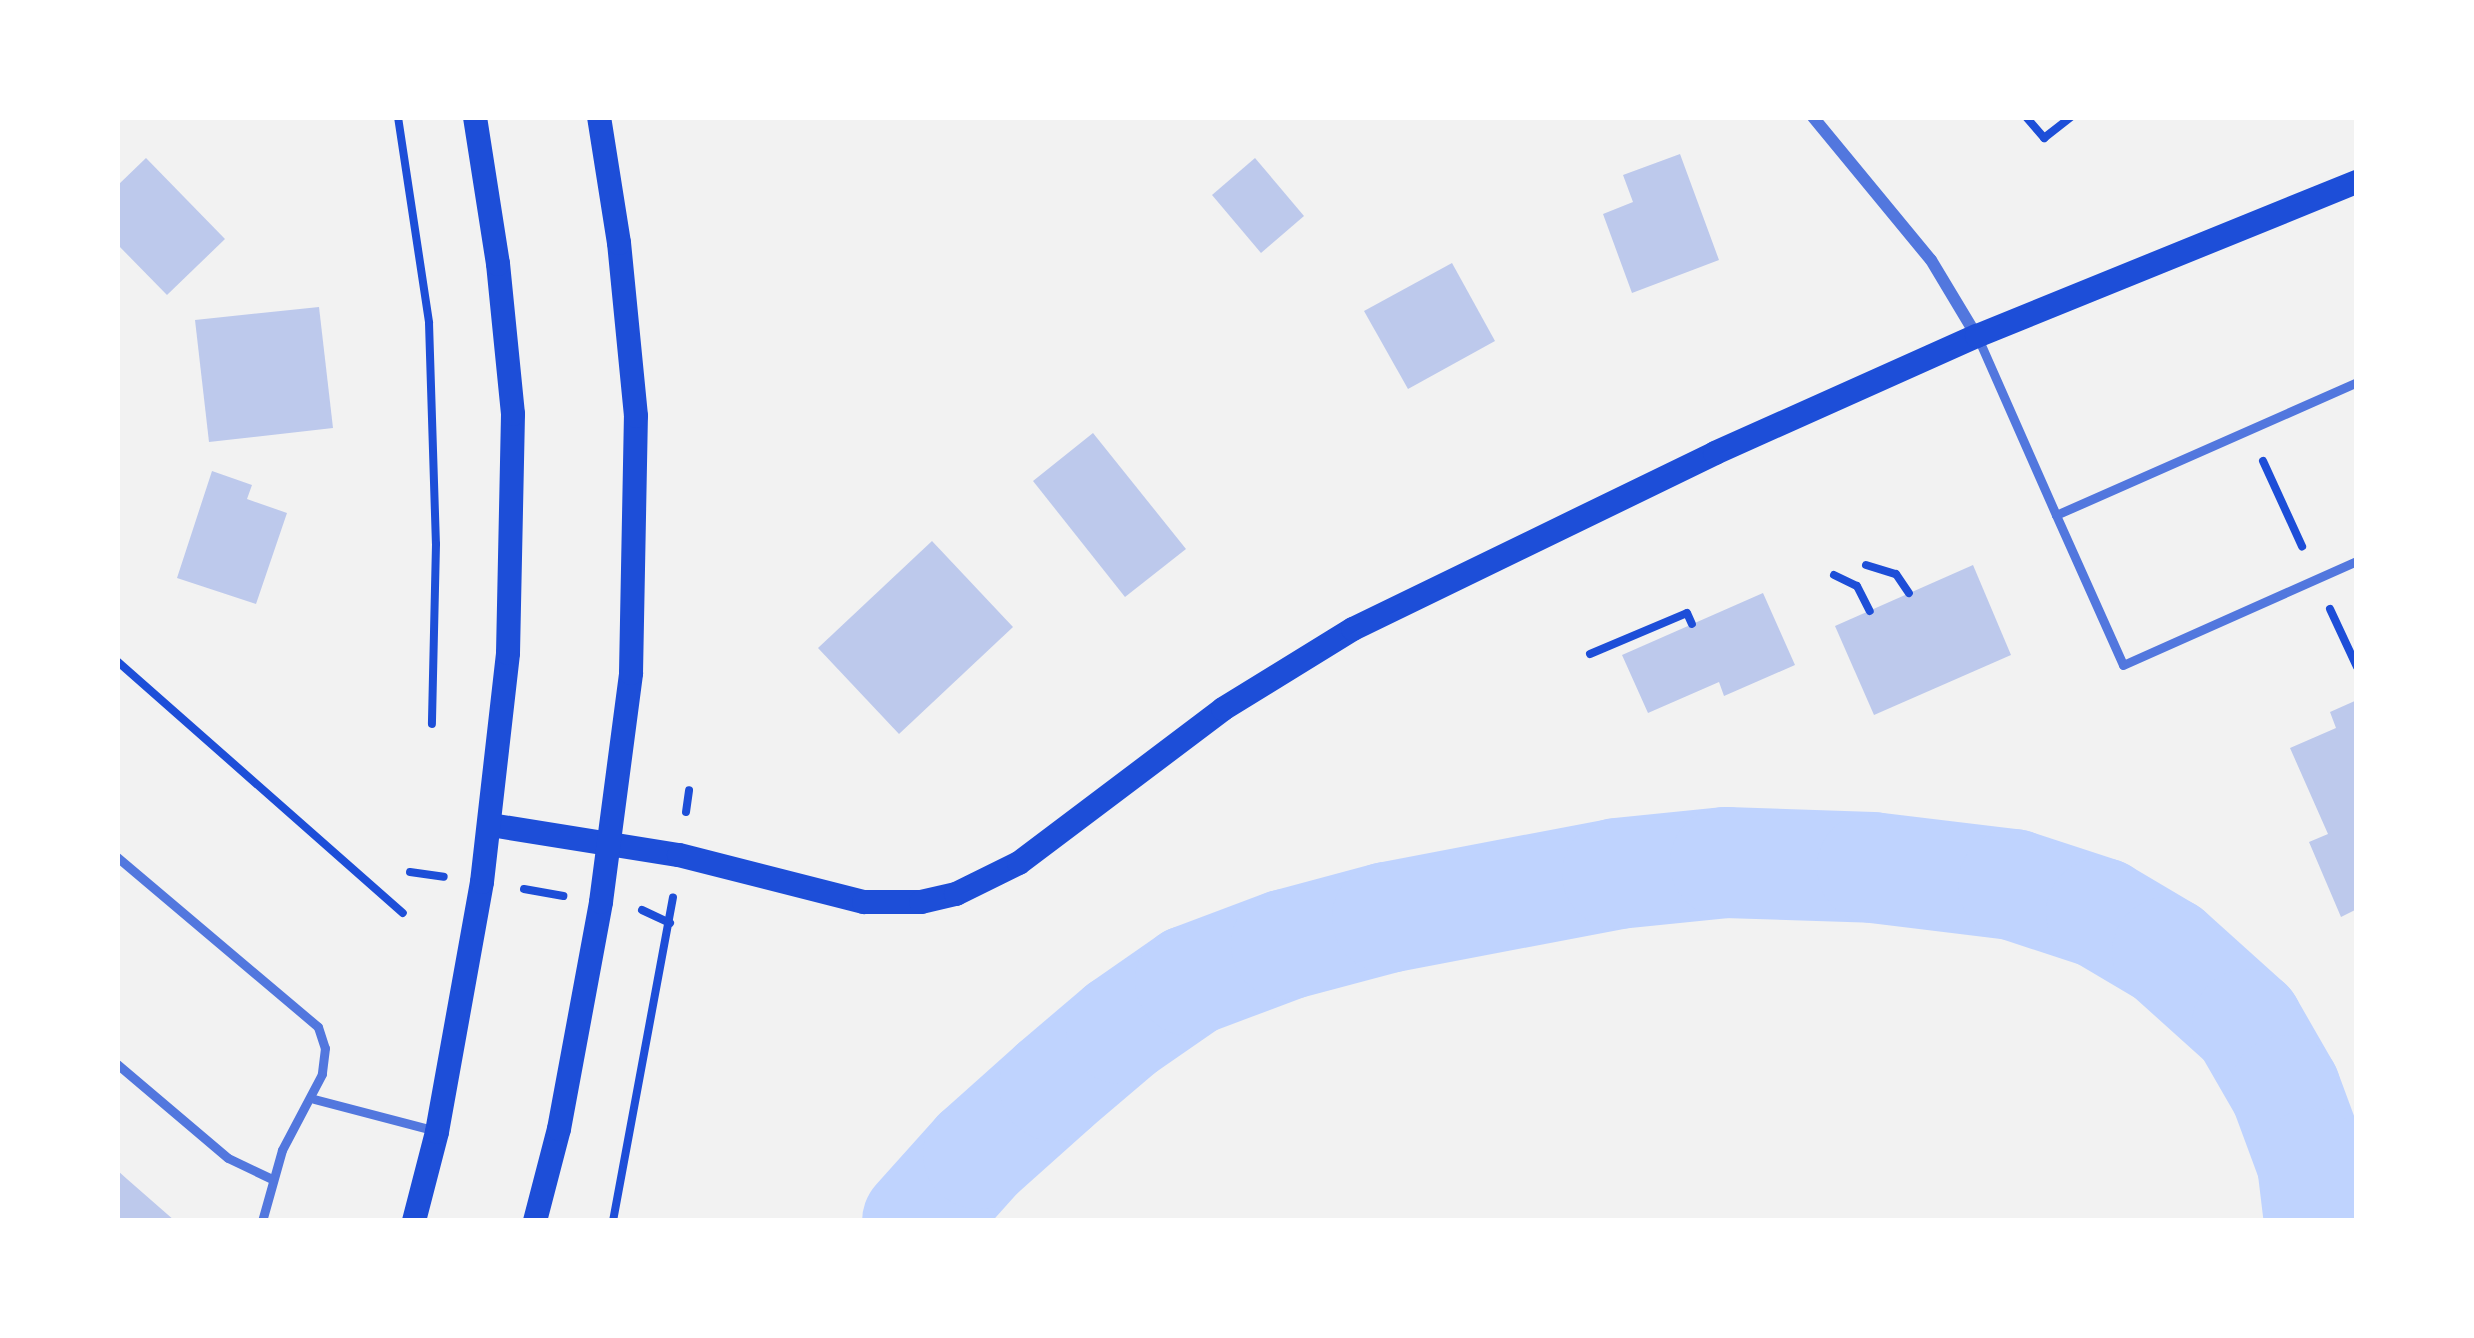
<!DOCTYPE html>
<style>
body{margin:0}
#map{position:relative;width:2474px;height:1338px;overflow:hidden;background:#f2f2f2;font-family:"Work Sans",sans-serif}
div>[style]{position:absolute}
.river>*{height:111px;margin:-55.5px;padding:0 55.5px;transform-origin:55.5px;border-radius:55.5px;background:#bfd3fe}
.building>*{inset:0;background:#bdc9ec}
.path>*{height:8px;margin:-4px;padding:0 4px;transform-origin:4px;border-radius:4px;background:#1d4ed8}
.service>*{height:9px;margin:-4.5px;padding:0 4.5px;transform-origin:4.5px;border-radius:4.5px;background:#5277de}
.minor>*{height:12px;margin:-6px;padding:0 6px;transform-origin:6px;border-radius:6px;background:#5277de}
.secondary>*{height:24px;margin:-12px;padding:0 12px;transform-origin:12px;border-radius:12px;background:#1d4ed8}
span{translate:-50% -50%;white-space:nowrap;text-align:center;line-height:1.15;-webkit-text-stroke:9px #fff;paint-order:stroke}
.frame{position:absolute;inset:0;border:120px solid #fff;pointer-events:none}
</style>
<div id="map">
<div class="river">
<div style="left:917px;top:1221px;width:91px;rotate:-48.1deg"></div>
<div style="left:978px;top:1153px;width:102px;rotate:-41.8deg"></div>
<div style="left:1054px;top:1085px;width:88px;rotate:-40.4deg"></div>
<div style="left:1121px;top:1028px;width:84px;rotate:-34.8deg"></div>
<div style="left:1190px;top:980px;width:103px;rotate:-20.6deg"></div>
<div style="left:1286px;top:944px;width:105px;rotate:-15deg"></div>
<div style="left:1387px;top:917px;width:234px;rotate:-10.8deg"></div>
<div style="left:1617px;top:873px;width:109px;rotate:-5.8deg"></div>
<div style="left:1725px;top:862px;width:147px;rotate:1.9deg"></div>
<div style="left:1872px;top:867px;width:142px;rotate:6.9deg"></div>
<div style="left:2013px;top:884px;width:93px;rotate:18.2deg"></div>
<div style="left:2101px;top:913px;width:77px;rotate:30.6deg"></div>
<div style="left:2167px;top:952px;width:108px;rotate:42deg"></div>
<div style="left:2247px;top:1024px;width:76px;rotate:60.1deg"></div>
<div style="left:2285px;top:1090px;width:78px;rotate:69.7deg"></div>
<div style="left:2312px;top:1163px;width:58px;rotate:83.1deg"></div>
</div>
<div class="building">
<div style="clip-path:polygon(1680px 154px,1719px 260px,1632px 293px,1603px 214px,1633px 202px,1623px 175px)"></div>
<div style="clip-path:polygon(146px 158px,225px 239px,167px 295px,117px 244px,117px 186px)"></div>
<div style="clip-path:polygon(1255px 158px,1304px 216px,1261px 253px,1212px 195px)"></div>
<div style="clip-path:polygon(1452px 263px,1495px 341px,1408px 389px,1364px 311px)"></div>
<div style="clip-path:polygon(319px 307px,333px 428px,209px 442px,195px 320px)"></div>
<div style="clip-path:polygon(1093px 433px,1186px 549px,1125px 597px,1033px 481px)"></div>
<div style="clip-path:polygon(212px 471px,252px 485px,247px 499px,287px 513px,256px 604px,177px 578px)"></div>
<div style="clip-path:polygon(932px 541px,1013px 627px,899px 734px,818px 648px)"></div>
<div style="clip-path:polygon(1973px 565px,2011px 655px,1874px 715px,1835px 626px)"></div>
<div style="clip-path:polygon(1763px 593px,1795px 665px,1724px 696px,1719px 682px,1648px 713px,1622px 655px)"></div>
<div style="clip-path:polygon(2357px 700px,2357px 909px,2341px 917px,2309px 842px,2328px 834px,2290px 748px,2336px 728px,2330px 712px)"></div>
<div style="clip-path:polygon(117px 1170px,127px 1179px,175px 1221px,117px 1221px)"></div>
</div>
<div class="path">
<div style="left:398px;top:117px;width:208px;rotate:81.4deg"></div>
<div style="left:429px;top:323px;width:221px;rotate:88.2deg"></div>
<div style="left:436px;top:544px;width:180px;rotate:91.3deg"></div>
<div style="left:2026px;top:117px;width:28px;rotate:49deg"></div>
<div style="left:2044px;top:138px;width:34px;rotate:-38deg"></div>
<div style="left:2263px;top:461px;width:94px;rotate:65.4deg"></div>
<div style="left:1866px;top:565px;width:31px;rotate:17deg"></div>
<div style="left:1896px;top:574px;width:23px;rotate:56deg"></div>
<div style="left:1834px;top:575px;width:25px;rotate:26deg"></div>
<div style="left:1857px;top:586px;width:28px;rotate:63deg"></div>
<div style="left:2330px;top:609px;width:64px;rotate:65deg"></div>
<div style="left:1590px;top:654px;width:105px;rotate:-22.9deg"></div>
<div style="left:1687px;top:613px;width:12px;rotate:66deg"></div>
<div style="left:117px;top:661px;width:381px;rotate:41.4deg"></div>
<div style="left:686px;top:812px;width:22px;rotate:-82deg"></div>
<div style="left:410px;top:872px;width:34px;rotate:8deg"></div>
<div style="left:524px;top:889px;width:40px;rotate:10deg"></div>
<div style="left:642px;top:910px;width:31px;rotate:25deg"></div>
<div style="left:613px;top:1221px;width:329px;rotate:-79.5deg"></div>
</div>
<div class="service">
<div style="left:1978px;top:338px;width:193px;rotate:66.2deg"></div>
<div style="left:2056px;top:515px;width:329px;rotate:-23.8deg"></div>
<div style="left:2056px;top:515px;width:164px;rotate:65.9deg"></div>
<div style="left:2123px;top:665px;width:256px;rotate:-24deg"></div>
<div style="left:117px;top:857px;width:263px;rotate:40.2deg"></div>
<div style="left:318px;top:1027px;width:22px;rotate:72deg"></div>
<div style="left:325px;top:1048px;width:26px;rotate:97deg"></div>
<div style="left:322px;top:1074px;width:86px;rotate:117.8deg"></div>
<div style="left:282px;top:1150px;width:74px;rotate:105.7deg"></div>
<div style="left:117px;top:1064px;width:145px;rotate:40.3deg"></div>
<div style="left:228px;top:1158px;width:49px;rotate:25.5deg"></div>
<div style="left:314px;top:1099px;width:126px;rotate:14.7deg"></div>
</div>
<div class="minor">
<div style="left:1813px;top:117px;width:185px;rotate:50.5deg"></div>
<div style="left:1931px;top:260px;width:87px;rotate:59deg"></div>
</div>
<div class="secondary">
<div style="left:491px;top:825px;width:190px;rotate:9.1deg"></div>
<div style="left:679px;top:855px;width:191px;rotate:14.3deg"></div>
<div style="left:864px;top:902px;width:57px"></div>
<div style="left:921px;top:902px;width:36px;rotate:-13deg"></div>
<div style="left:956px;top:894px;width:70px;rotate:-26.2deg"></div>
<div style="left:1019px;top:863px;width:256px;rotate:-37deg"></div>
<div style="left:1223px;top:709px;width:153px;rotate:-31.6deg"></div>
<div style="left:1353px;top:629px;width:403px;rotate:-25.9deg"></div>
<div style="left:1715px;top:453px;width:287px;rotate:-24.1deg"></div>
<div style="left:1977px;top:336px;width:410px;rotate:-22.1deg"></div>
<div style="left:414px;top:1221px;width:92px;rotate:-75.5deg"></div>
<div style="left:437px;top:1132px;width:254px;rotate:-79.8deg"></div>
<div style="left:482px;top:882px;width:230px;rotate:-83.5deg"></div>
<div style="left:508px;top:653px;width:239px;rotate:-88.8deg"></div>
<div style="left:513px;top:414px;width:151px;rotate:-95.7deg"></div>
<div style="left:498px;top:264px;width:149px;rotate:-98.9deg"></div>
<div style="left:535px;top:1221px;width:95px;rotate:-75.4deg"></div>
<div style="left:559px;top:1129px;width:231px;rotate:-79.5deg"></div>
<div style="left:601px;top:902px;width:231px;rotate:-82.5deg"></div>
<div style="left:631px;top:673px;width:257px;rotate:-88.9deg"></div>
<div style="left:636px;top:416px;width:174px;rotate:-95.6deg"></div>
<div style="left:619px;top:243px;width:128px;rotate:-99deg"></div>
</div>
<div class="frame"></div>
</div>
